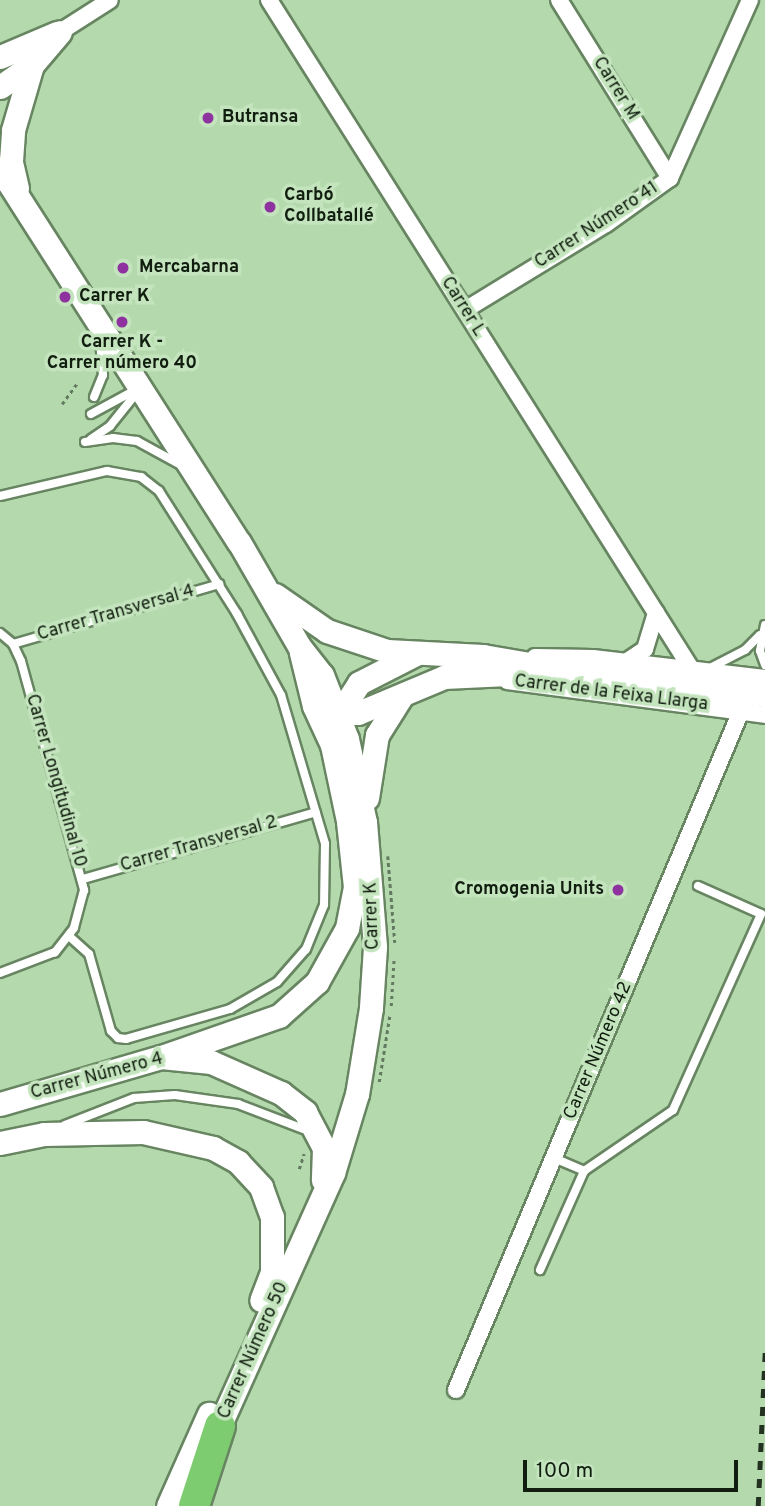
<!DOCTYPE html>
<meta charset="utf-8">
<style>
body{margin:0}
#map{position:relative;width:765px;height:1506px;overflow:hidden;background:#c3e4bd;font-family:Overpass,sans-serif}
div>[style]{position:absolute}
.built>*{inset:0;background:#b4d9ad}
.path>*{height:2.5px;margin-top:-1.25px;transform-origin:0;background:repeating-linear-gradient(90deg,#637960 0 3.5px,transparent 0 7px)}
.roads{filter:drop-shadow(2px 0 #678561) drop-shadow(-2px 0 #678561) drop-shadow(0 2px #678561) drop-shadow(0 -2px #678561)}
.lane>*{height:8px;margin:-4px;padding:0 4px;transform-origin:4px;border-radius:4px;background:#fff}
.street>*{height:16px;margin:-8px;padding:0 8px;transform-origin:8px;border-radius:8px;background:#fff}
.secondary>*{height:23px;margin:-11.5px;padding:0 11.5px;transform-origin:11.5px;border-radius:11.5px;background:#fff}
.highway>*{height:30px;margin:-15px;padding:0 15px;transform-origin:15px;border-radius:15px;background:#7dcc70}
.rail>*{height:4.5px;margin-top:-2.25px;transform-origin:0;background:repeating-linear-gradient(90deg,#233121 0 9px,transparent 0 18px)}
.dots>*{width:19px;height:19px;translate:-50% -50%;box-sizing:border-box;border:4px solid #c3e4bd;border-radius:50%}
span{translate:-50% -50%;white-space:nowrap;text-align:center;line-height:1.15;-webkit-text-stroke:7px #c3e4bd;paint-order:stroke}
.street-label{font-size:18px;color:#111d0f}
.poi-label{font-size:18px;color:#111d0f;font-weight:700}
.left{translate:0 -50%;text-align:left}
.right{translate:-100% -50%;text-align:right}
.scale{position:absolute;left:523px;top:1460px;width:215px;height:32px;box-sizing:border-box;border:4px solid #111d0f;border-top:0;padding-left:9px;font-size:21px;line-height:24px;white-space:nowrap;color:#111d0f;-webkit-text-stroke:5px #c3e4bd;paint-order:stroke}
</style>
<div id="map">
<div class="built">
<div style="clip-path:polygon(0 0,765px 0,765px 1506px,0 1506px)"></div>
</div>
<div class="path">
<div style="left:62px;top:404px;width:26px;rotate:-54deg"></div>
<div style="left:388px;top:856px;width:87px;rotate:85.4deg"></div>
<div style="left:391px;top:1006px;width:49px;rotate:-86.5deg"></div>
<div style="left:379px;top:1082px;width:70px;rotate:-80.9deg"></div>
<div style="left:299px;top:1169px;width:16px;rotate:-72deg"></div>
</div>
<div class="roads">
<div class="lane">
<div style="left:94px;top:397px;width:24px;rotate:-68deg"></div>
<div style="left:103px;top:375px;width:35px;rotate:-95deg"></div>
<div style="left:91px;top:414px;width:52px;rotate:-28.5deg"></div>
<div style="left:91px;top:439px;width:23px;rotate:-34deg"></div>
<div style="left:110px;top:426px;width:45px;rotate:-51.3deg"></div>
<div style="left:85px;top:442px;width:28px;rotate:-8deg"></div>
<div style="left:113px;top:438px;width:24px;rotate:7deg"></div>
<div style="left:137px;top:441px;width:50px;rotate:28.6deg"></div>
<div style="left:0;top:496px;width:110px;rotate:-13.2deg"></div>
<div style="left:107px;top:471px;width:35px;rotate:10deg"></div>
<div style="left:141px;top:477px;width:23px;rotate:38deg"></div>
<div style="left:159px;top:491px;width:146px;rotate:57.6deg"></div>
<div style="left:237px;top:614px;width:92px;rotate:61.5deg"></div>
<div style="left:281px;top:695px;width:155px;rotate:73.5deg"></div>
<div style="left:325px;top:844px;width:61px;rotate:90.9deg"></div>
<div style="left:324px;top:905px;width:48px;rotate:112.2deg"></div>
<div style="left:306px;top:949px;width:44px;rotate:131.3deg"></div>
<div style="left:277px;top:982px;width:54px;rotate:150.1deg"></div>
<div style="left:230px;top:1009px;width:108px;rotate:163.9deg"></div>
<div style="left:126px;top:1039px;width:8px;rotate:-173deg"></div>
<div style="left:118px;top:1038px;width:10px;rotate:-135deg"></div>
<div style="left:111px;top:1031px;width:80px;rotate:-105.9deg"></div>
<div style="left:89px;top:954px;width:27px;rotate:-138deg"></div>
<div style="left:765px;top:625px;width:26px;rotate:101deg"></div>
<div style="left:760px;top:651px;width:15px;rotate:70deg"></div>
<div style="left:0;top:633px;width:17px;rotate:40deg"></div>
<div style="left:13px;top:644px;width:19px;rotate:65deg"></div>
<div style="left:21px;top:661px;width:238px;rotate:74.6deg"></div>
<div style="left:84px;top:890px;width:39px;rotate:105deg"></div>
<div style="left:74px;top:928px;width:31px;rotate:128deg"></div>
<div style="left:55px;top:952px;width:59px;rotate:159.1deg"></div>
<div style="left:13px;top:644px;width:215px;rotate:-16.2deg"></div>
<div style="left:708px;top:669px;width:42px;rotate:-27.2deg"></div>
<div style="left:745px;top:650px;width:21px;rotate:-45deg"></div>
<div style="left:83px;top:879px;width:242px;rotate:-16deg"></div>
<div style="left:65px;top:1125px;width:74px;rotate:-21.4deg"></div>
<div style="left:134px;top:1098px;width:41px;rotate:-4.2deg"></div>
<div style="left:175px;top:1095px;width:64px;rotate:8.1deg"></div>
<div style="left:238px;top:1104px;width:70px;rotate:21deg"></div>
<div style="left:554px;top:1158px;width:33px;rotate:23deg"></div>
<div style="left:584px;top:1171px;width:108px;rotate:-34.4deg"></div>
<div style="left:673px;top:1110px;width:215px;rotate:-65.8deg"></div>
<div style="left:761px;top:914px;width:69px;rotate:-156deg"></div>
<div style="left:540px;top:1270px;width:108px;rotate:-66deg"></div>
</div>
<div class="street">
<div style="left:269px;top:0;width:792px;rotate:57.73deg"></div>
<div style="left:559px;top:0;width:210px;rotate:58.1deg"></div>
<div style="left:60px;top:32px;width:59px;rotate:-32.6deg"></div>
<div style="left:465px;top:310px;width:165px;rotate:-31.4deg"></div>
<div style="left:606px;top:224px;width:79px;rotate:-35.7deg"></div>
<div style="left:670px;top:178px;width:195px;rotate:-65.8deg"></div>
<div style="left:535px;top:657px;width:58px;rotate:1deg"></div>
<div style="left:593px;top:658px;width:173px;rotate:6.6deg"></div>
<div style="left:626px;top:662px;width:23px;rotate:-34deg"></div>
<div style="left:645px;top:649px;width:38px;rotate:-73deg"></div>
<div style="left:507px;top:681px;width:260px;rotate:7.5deg"></div>
<div style="left:456px;top:1390px;width:736px;rotate:-67.23deg"></div>
</div>
<div class="secondary">
<div style="left:0;top:57px;width:62px;rotate:-22.8deg"></div>
<div style="left:0;top:87px;width:39px;rotate:-35deg"></div>
<div style="left:32px;top:65px;width:43px;rotate:-49.7deg"></div>
<div style="left:0;top:169px;width:443px;rotate:57.4deg"></div>
<div style="left:239px;top:542px;width:120px;rotate:60deg"></div>
<div style="left:299px;top:646px;width:37px;rotate:52deg"></div>
<div style="left:322px;top:675px;width:69px;rotate:68.7deg"></div>
<div style="left:347px;top:739px;width:85px;rotate:77.8deg"></div>
<div style="left:365px;top:822px;width:125px;rotate:85.4deg"></div>
<div style="left:375px;top:947px;width:61px;rotate:93.8deg"></div>
<div style="left:371px;top:1008px;width:87px;rotate:99.2deg"></div>
<div style="left:357px;top:1094px;width:83px;rotate:106.9deg"></div>
<div style="left:333px;top:1173px;width:293px;rotate:114.2deg"></div>
<div style="left:17px;top:188px;width:28px;rotate:-103deg"></div>
<div style="left:11px;top:161px;width:31px;rotate:-86deg"></div>
<div style="left:13px;top:130px;width:68px;rotate:-73.7deg"></div>
<div style="left:275px;top:595px;width:63px;rotate:34.7deg"></div>
<div style="left:327px;top:631px;width:63px;rotate:18.4deg"></div>
<div style="left:387px;top:651px;width:96px;rotate:3deg"></div>
<div style="left:483px;top:656px;width:81px;rotate:9.9deg"></div>
<div style="left:563px;top:670px;width:204px;rotate:7.1deg"></div>
<div style="left:328px;top:706px;width:11px;rotate:34deg"></div>
<div style="left:337px;top:712px;width:21px;rotate:3deg"></div>
<div style="left:358px;top:713px;width:93px;rotate:-22.7deg"></div>
<div style="left:444px;top:677px;width:85px;rotate:-2.7deg"></div>
<div style="left:334px;top:722px;width:46px;rotate:-57.3deg"></div>
<div style="left:359px;top:683px;width:62px;rotate:-27deg"></div>
<div style="left:367px;top:798px;width:64px;rotate:-81deg"></div>
<div style="left:377px;top:735px;width:45px;rotate:-57.7deg"></div>
<div style="left:161px;top:1057px;width:125px;rotate:-19.2deg"></div>
<div style="left:279px;top:1016px;width:51px;rotate:-41.8deg"></div>
<div style="left:317px;top:982px;width:62px;rotate:-60.9deg"></div>
<div style="left:347px;top:928px;width:42px;rotate:-79deg"></div>
<div style="left:355px;top:887px;width:66px;rotate:-96.1deg"></div>
<div style="left:348px;top:821px;width:78px;rotate:-101.9deg"></div>
<div style="left:332px;top:745px;width:43px;rotate:-114.8deg"></div>
<div style="left:314px;top:706px;width:55px;rotate:-103.8deg"></div>
<div style="left:0;top:1104px;width:168px;rotate:-16.3deg"></div>
<div style="left:161px;top:1057px;width:50px;rotate:5.7deg"></div>
<div style="left:211px;top:1062px;width:77px;rotate:23.9deg"></div>
<div style="left:281px;top:1093px;width:31px;rotate:38deg"></div>
<div style="left:305px;top:1112px;width:41px;rotate:62.2deg"></div>
<div style="left:324px;top:1148px;width:32px;rotate:92deg"></div>
<div style="left:0;top:1143px;width:45px;rotate:-11.6deg"></div>
<div style="left:44px;top:1134px;width:99px;rotate:-1.2deg"></div>
<div style="left:143px;top:1132px;width:72px;rotate:12.9deg"></div>
<div style="left:213px;top:1148px;width:29px;rotate:29deg"></div>
<div style="left:238px;top:1162px;width:34px;rotate:47deg"></div>
<div style="left:261px;top:1187px;width:32px;rotate:70deg"></div>
<div style="left:272px;top:1217px;width:55px;rotate:90deg"></div>
<div style="left:272px;top:1272px;width:30px;rotate:111deg"></div>
<div style="left:168px;top:1506px;width:101px;rotate:-66deg"></div>
</div>
<div class="highway">
<div style="left:194px;top:1506px;width:84px;rotate:-72deg"></div>
</div>
</div>
<div class="rail">
<div style="left:758px;top:1506px;width:157px;rotate:-87.4deg"></div>
</div>
<div class="dots">
<div style="left:208px;top:118px;background:#8d329e"></div>
<div style="left:270px;top:207px;background:#8d329e"></div>
<div style="left:123px;top:268px;background:#8d329e"></div>
<div style="left:65px;top:297px;background:#8d329e"></div>
<div style="left:122px;top:322px;background:#8d329e"></div>
<div style="left:618px;top:890px;background:#8d329e"></div>
</div>
<div class="street-label">
<span style="left:615px;top:89px;rotate:58deg">Carrer M</span>
<span style="left:597px;top:226px;rotate:-33deg">Carrer Número 41</span>
<span style="left:462px;top:307px;rotate:58deg">Carrer L</span>
<span style="left:116px;top:614px;rotate:-16deg">Carrer Transversal 4</span>
<span style="left:611px;top:694px;rotate:7deg">Carrer de la Feixa Llarga</span>
<span style="left:55px;top:781px;rotate:74deg">Carrer Longitudinal 10</span>
<span style="left:199px;top:845px;rotate:-16deg">Carrer Transversal 2</span>
<span style="left:373px;top:916px;rotate:-92deg">Carrer K</span>
<span style="left:599px;top:1051px;rotate:-67deg">Carrer Número 42</span>
<span style="left:97px;top:1077px;rotate:-15deg">Carrer Número 4</span>
<span style="left:254px;top:1351px;rotate:-66deg">Carrer Número 50</span>
</div>
<div class="poi-label">
<span class="left" style="left:222px;top:118px">Butransa</span>
<span class="left" style="left:284px;top:207px">Carbó<br>Collbatallé</span>
<span class="left" style="left:139px;top:268px">Mercabarna</span>
<span class="left" style="left:79px;top:297px">Carrer K</span>
<span style="left:122px;top:354px">Carrer K -<br>Carrer número 40</span>
<span class="right" style="left:604px;top:890px">Cromogenia Units</span>
</div>
<div class="scale">100 m</div>
</div>
